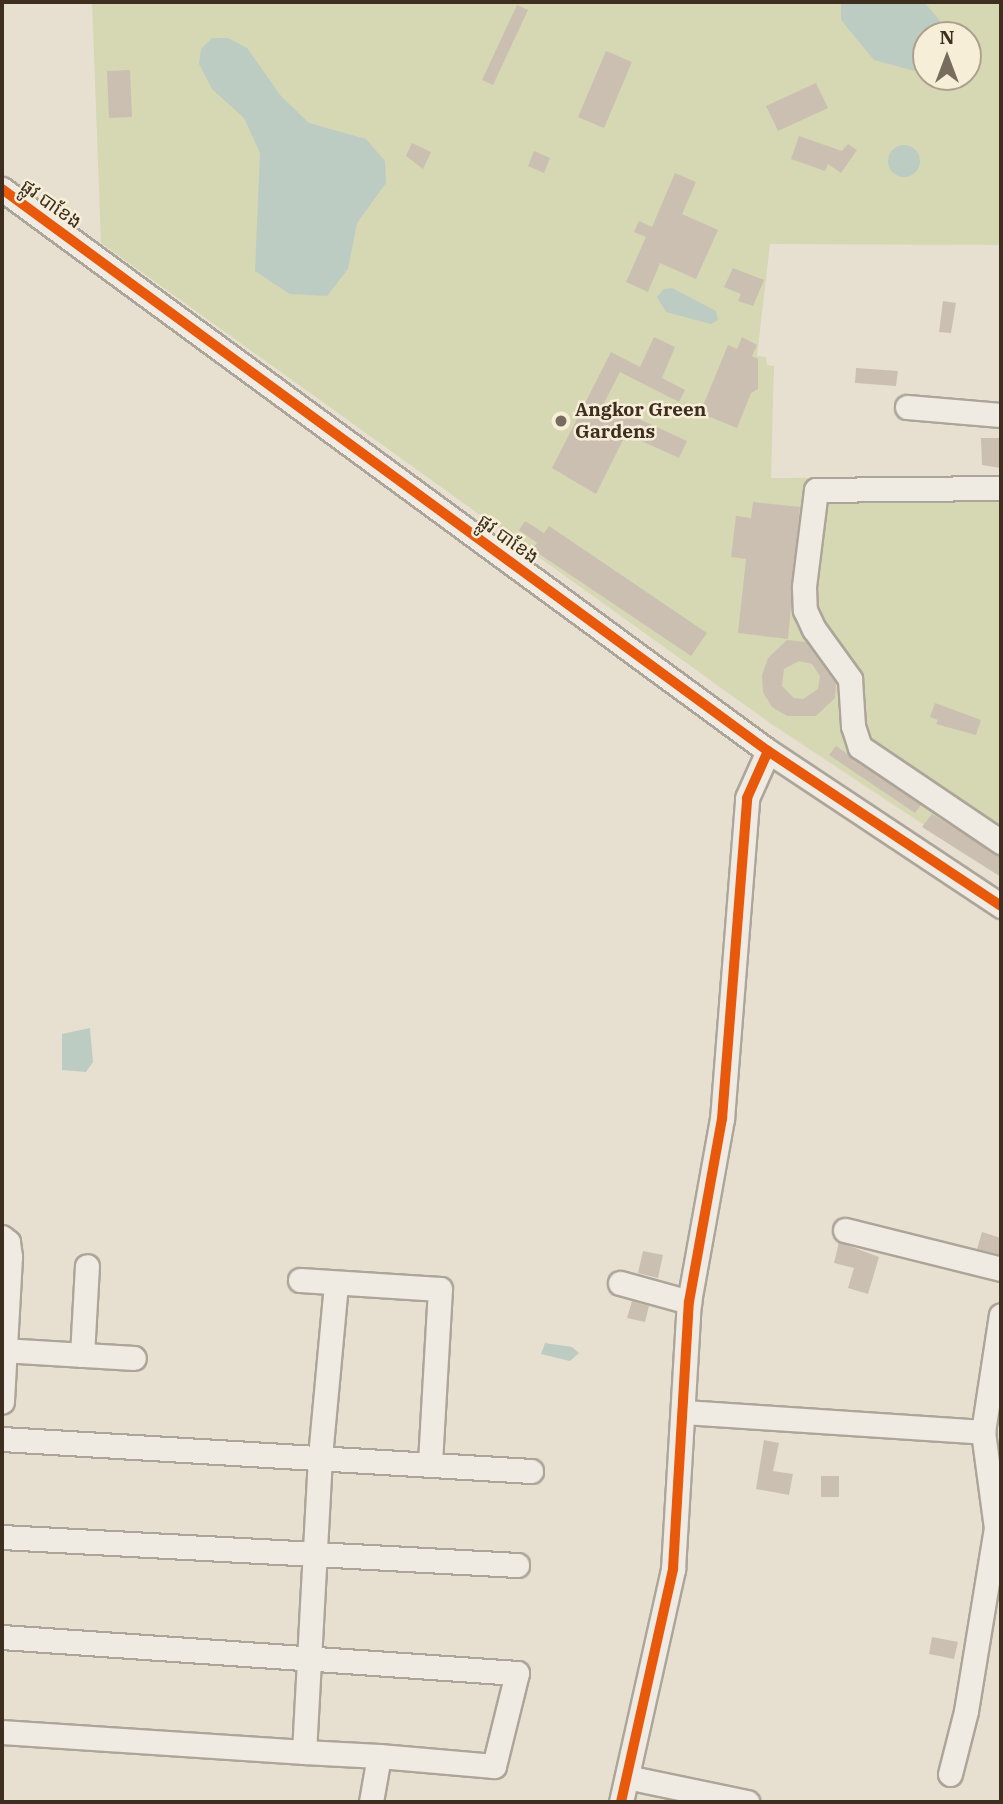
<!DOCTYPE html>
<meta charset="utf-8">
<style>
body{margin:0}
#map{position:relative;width:1003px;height:1804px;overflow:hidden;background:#e7e0d1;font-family:"IBM Plex Serif","Noto Sans Khmer",serif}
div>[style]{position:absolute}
.green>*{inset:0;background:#d6d7b3}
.water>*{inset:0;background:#bcccc2}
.round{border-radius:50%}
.building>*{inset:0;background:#cbbfb2}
.roads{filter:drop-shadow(2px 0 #ada599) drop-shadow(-2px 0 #ada599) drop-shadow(0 2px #ada599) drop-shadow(0 -2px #ada599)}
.minor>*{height:23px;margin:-11.5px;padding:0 11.5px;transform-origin:11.5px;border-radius:11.5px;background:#efebe3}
.cycleway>*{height:10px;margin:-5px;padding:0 5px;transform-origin:5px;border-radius:5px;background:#e8590c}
.dots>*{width:19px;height:19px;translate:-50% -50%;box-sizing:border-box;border:4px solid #f7eed8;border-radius:50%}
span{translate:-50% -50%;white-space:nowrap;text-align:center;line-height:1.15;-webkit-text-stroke:5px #f7eed8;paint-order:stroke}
.street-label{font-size:19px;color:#3d2e20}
.poi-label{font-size:19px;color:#3d2e20;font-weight:700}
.left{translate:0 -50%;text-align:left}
.frame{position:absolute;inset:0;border:4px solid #3d2e20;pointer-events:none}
.north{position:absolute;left:912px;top:21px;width:70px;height:70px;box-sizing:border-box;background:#f7eed8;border:2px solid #ada18e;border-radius:50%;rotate:0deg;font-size:19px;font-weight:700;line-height:28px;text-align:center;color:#3d2e20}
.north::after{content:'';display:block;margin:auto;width:24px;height:32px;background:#786c5e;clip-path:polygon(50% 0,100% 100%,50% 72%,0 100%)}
</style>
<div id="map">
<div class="green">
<div style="clip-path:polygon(evenodd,92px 2px,1001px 2px,1001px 245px,770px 244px,757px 356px,766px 357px,767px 365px,774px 366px,771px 478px,1001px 477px,1001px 876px,770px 723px,101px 243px,92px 2px,926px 35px,968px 35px,968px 77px,926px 77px,926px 35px)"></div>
</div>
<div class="water">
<div style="clip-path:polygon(841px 2px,924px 2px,952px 35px,926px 35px,926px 74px,874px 60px,841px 20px)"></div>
<div style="clip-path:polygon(212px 38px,228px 38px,247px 48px,281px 96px,309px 123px,366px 139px,385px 161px,386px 183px,357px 223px,348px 269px,327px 296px,290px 294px,255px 271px,260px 153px,244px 118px,212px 89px,199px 64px,201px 49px)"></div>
<div class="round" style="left:888px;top:145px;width:32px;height:32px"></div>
<div style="clip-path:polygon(672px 288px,716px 311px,718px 320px,711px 324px,666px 312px,657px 297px,664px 289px)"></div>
<div style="clip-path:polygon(90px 1028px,93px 1062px,86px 1072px,62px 1070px,62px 1034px)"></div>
<div style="clip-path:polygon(545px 1343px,572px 1347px,579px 1353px,570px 1361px,541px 1354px)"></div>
</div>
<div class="building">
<div style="clip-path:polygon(517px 5px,528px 10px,493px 85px,482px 80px)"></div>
<div style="clip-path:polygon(606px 51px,632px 62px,604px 128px,578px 117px)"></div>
<div style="clip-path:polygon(130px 70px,132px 117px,109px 118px,107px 71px)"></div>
<div style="clip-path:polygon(816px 83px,828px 108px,778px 131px,766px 106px)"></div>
<div style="clip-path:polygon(799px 136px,842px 151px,848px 144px,857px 150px,841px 173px,828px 164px,825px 171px,791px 159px)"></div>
<div style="clip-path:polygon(412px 143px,431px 152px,423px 169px,406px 156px)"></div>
<div style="clip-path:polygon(534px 151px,550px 158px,544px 173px,528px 166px)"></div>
<div style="clip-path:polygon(675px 173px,696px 182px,682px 214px,718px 230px,696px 279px,660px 263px,648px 292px,626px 282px,646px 237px,634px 232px,639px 221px,652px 227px)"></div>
<div style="clip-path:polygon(733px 268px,764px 280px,753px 306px,738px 301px,741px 294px,724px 287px)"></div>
<div style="clip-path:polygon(943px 301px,956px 303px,951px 333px,939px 332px)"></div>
<div style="clip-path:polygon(654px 337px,675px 347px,662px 378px,685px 390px,679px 402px,620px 372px,604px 403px,687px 441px,679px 458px,626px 434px,596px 494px,552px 468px,611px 352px,640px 367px)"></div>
<div style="clip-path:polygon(742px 337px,757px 345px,752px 356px,758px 359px,758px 389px,751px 393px,737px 428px,700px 413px,728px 345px,737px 349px)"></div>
<div style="clip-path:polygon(856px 368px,898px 371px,896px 386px,855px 383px)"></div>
<div style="clip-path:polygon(981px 438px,1000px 438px,1000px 468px,982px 465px)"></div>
<div style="clip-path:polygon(753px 502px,800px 507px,788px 639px,738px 633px,746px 559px,731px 557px,736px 516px,751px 518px)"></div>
<div style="clip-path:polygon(525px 521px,544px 533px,549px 526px,707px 633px,691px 656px,532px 549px,537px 543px,519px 530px)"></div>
<div style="clip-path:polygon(evenodd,787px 640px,806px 642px,836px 684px,835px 698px,816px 716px,787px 716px,772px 707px,763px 692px,762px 675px,768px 658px,787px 640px,799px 661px,812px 664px,820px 676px,818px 689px,803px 699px,794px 698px,782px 686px,784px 669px,799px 661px)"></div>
<div style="clip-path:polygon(935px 703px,981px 720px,976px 735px,936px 724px,938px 720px,930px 717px)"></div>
<div style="clip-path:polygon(836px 746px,921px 805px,915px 813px,829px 755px)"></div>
<div style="clip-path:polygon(932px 814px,1001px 856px,1001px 877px,922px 827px)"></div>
<div style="clip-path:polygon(982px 1232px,1001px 1238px,1001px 1255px,977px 1249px)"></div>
<div style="clip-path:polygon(839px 1242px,879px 1257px,868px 1294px,848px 1288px,854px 1268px,834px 1263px)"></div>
<div style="clip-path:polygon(643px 1251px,663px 1255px,658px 1278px,638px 1273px)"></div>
<div style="clip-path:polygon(632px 1301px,649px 1306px,645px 1322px,627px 1318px)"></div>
<div style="clip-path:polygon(764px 1440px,779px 1443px,773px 1471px,793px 1474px,789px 1495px,756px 1489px)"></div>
<div style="clip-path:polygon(821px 1476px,839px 1476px,839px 1497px,821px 1497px)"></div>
<div style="clip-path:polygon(932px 1637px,958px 1642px,954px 1659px,929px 1654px)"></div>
</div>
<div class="roads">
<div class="minor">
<div style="left:2px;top:189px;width:950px;rotate:36.27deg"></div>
<div style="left:768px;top:751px;width:280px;rotate:33.6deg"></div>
<div style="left:907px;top:407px;width:94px;rotate:4.9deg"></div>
<div style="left:1001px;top:488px;width:185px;rotate:179.4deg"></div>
<div style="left:816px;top:490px;width:98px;rotate:97.1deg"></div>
<div style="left:804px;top:587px;width:23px;rotate:88deg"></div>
<div style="left:805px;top:610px;width:21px;rotate:65deg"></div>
<div style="left:814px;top:629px;width:62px;rotate:54.2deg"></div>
<div style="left:850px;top:679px;width:47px;rotate:86.3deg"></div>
<div style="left:853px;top:726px;width:22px;rotate:72deg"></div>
<div style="left:860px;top:747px;width:170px;rotate:34deg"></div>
<div style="left:845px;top:1230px;width:161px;rotate:14deg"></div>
<div style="left:2px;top:1237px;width:8px;rotate:40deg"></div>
<div style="left:8px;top:1242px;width:15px;rotate:82deg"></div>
<div style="left:10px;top:1257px;width:145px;rotate:93.2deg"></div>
<div style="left:300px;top:1280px;width:140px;rotate:3.7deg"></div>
<div style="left:440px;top:1289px;width:175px;rotate:93.3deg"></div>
<div style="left:620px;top:1283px;width:72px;rotate:15.4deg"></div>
<div style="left:336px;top:1284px;width:174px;rotate:95.3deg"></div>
<div style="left:320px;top:1457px;width:295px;rotate:93.1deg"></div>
<div style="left:304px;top:1752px;width:75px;rotate:3.1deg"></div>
<div style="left:379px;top:1756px;width:47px;rotate:99.9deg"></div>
<div style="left:2px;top:1350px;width:132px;rotate:3.5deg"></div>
<div style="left:82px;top:1355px;width:89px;rotate:-86.8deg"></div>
<div style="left:684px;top:1412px;width:300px;rotate:3.8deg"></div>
<div style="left:2px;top:1439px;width:530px;rotate:3.46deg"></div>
<div style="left:2px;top:1537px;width:516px;rotate:3.11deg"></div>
<div style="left:2px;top:1637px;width:516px;rotate:4deg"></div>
<div style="left:517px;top:1673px;width:96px;rotate:103.9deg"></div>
<div style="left:494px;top:1766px;width:115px;rotate:-175deg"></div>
<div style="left:2px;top:1732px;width:303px;rotate:3.8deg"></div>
<div style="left:950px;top:1774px;width:65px;rotate:-75.7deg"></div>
<div style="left:966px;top:1711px;width:185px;rotate:-80.7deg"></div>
<div style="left:996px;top:1528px;width:97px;rotate:-97.7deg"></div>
<div style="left:983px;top:1432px;width:118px;rotate:-81.3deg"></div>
<div style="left:627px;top:1777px;width:123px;rotate:11.8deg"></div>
<div style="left:621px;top:1802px;width:239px;rotate:-77.4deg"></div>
<div style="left:673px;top:1569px;width:267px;rotate:-86.6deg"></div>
<div style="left:689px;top:1302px;width:186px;rotate:-79.8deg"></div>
<div style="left:722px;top:1119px;width:322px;rotate:-85.5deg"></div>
<div style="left:747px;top:798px;width:51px;rotate:-65.9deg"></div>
</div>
</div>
<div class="cycleway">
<div style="left:2px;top:189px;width:950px;rotate:36.27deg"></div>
<div style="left:768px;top:751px;width:280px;rotate:33.6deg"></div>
<div style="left:621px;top:1802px;width:239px;rotate:-77.4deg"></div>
<div style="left:673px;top:1569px;width:267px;rotate:-86.6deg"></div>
<div style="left:689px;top:1302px;width:186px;rotate:-79.8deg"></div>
<div style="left:722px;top:1119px;width:322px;rotate:-85.5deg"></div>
<div style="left:747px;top:798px;width:51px;rotate:-65.9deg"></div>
</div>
<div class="dots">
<div style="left:561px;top:421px;background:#786c5e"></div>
</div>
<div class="street-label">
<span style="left:51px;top:204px;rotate:36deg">ផ្លូវ បាខែង</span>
<span style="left:508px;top:539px;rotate:36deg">ផ្លូវ បាខែង</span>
</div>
<div class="poi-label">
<span class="left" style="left:575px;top:421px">Angkor Green<br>Gardens</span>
</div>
<div class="frame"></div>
<div class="north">N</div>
</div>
